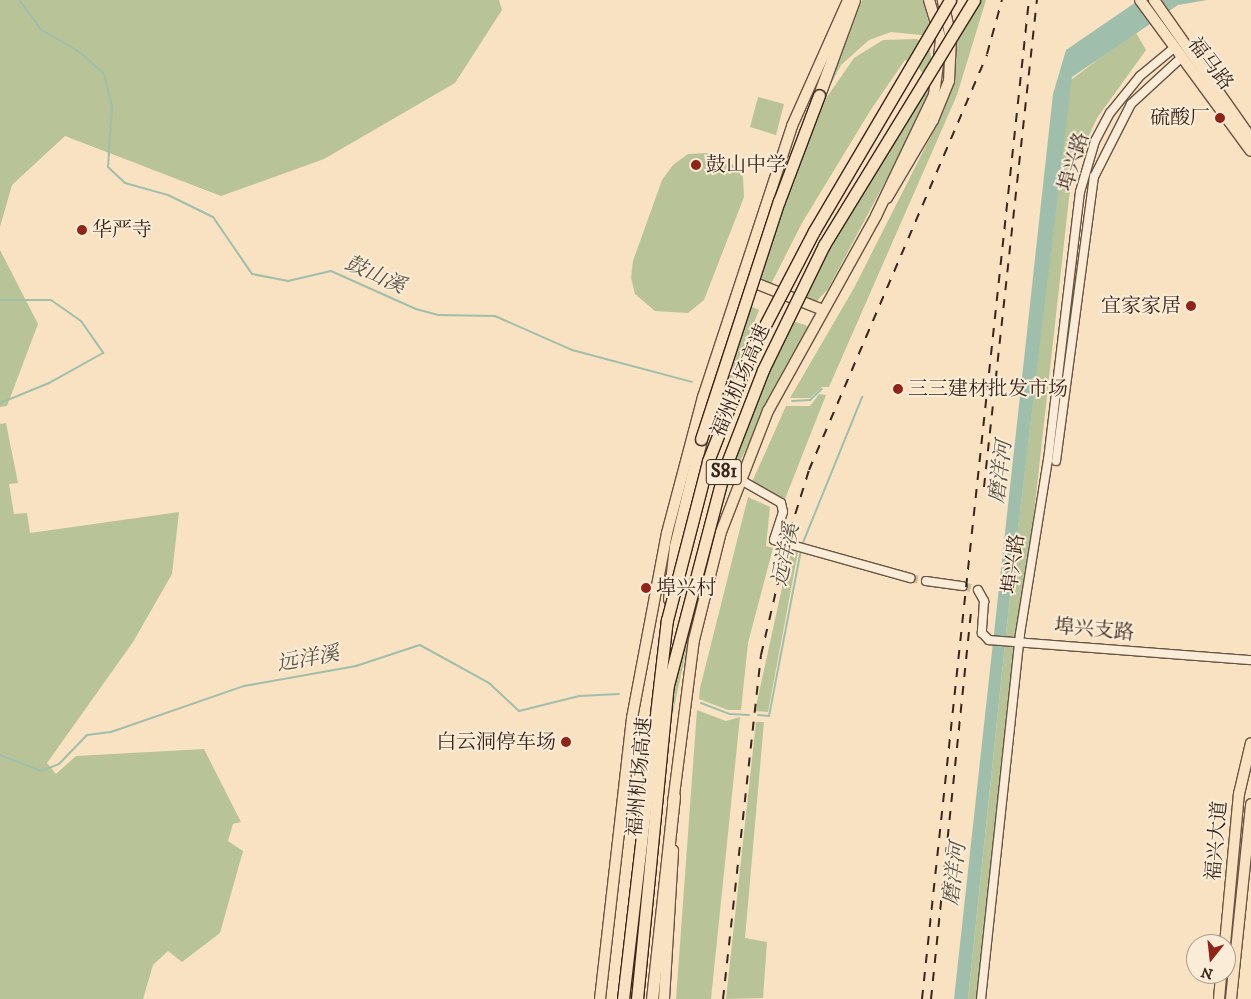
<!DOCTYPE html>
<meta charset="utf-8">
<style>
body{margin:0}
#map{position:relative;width:1251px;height:999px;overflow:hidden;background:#f8e2c1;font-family:"IM FELL DW Pica","Noto Serif SC",serif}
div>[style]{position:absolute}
.green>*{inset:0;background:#b8c497}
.water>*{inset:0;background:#9fbfac}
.stream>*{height:2px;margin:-1px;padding:0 1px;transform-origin:1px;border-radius:1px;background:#9fbfac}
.minor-tunnel>*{height:8px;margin-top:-4px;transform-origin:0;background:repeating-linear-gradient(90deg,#d2bca0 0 8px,transparent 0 12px)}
.roads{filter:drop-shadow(1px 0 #685444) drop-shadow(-1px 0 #685444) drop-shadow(0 1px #685444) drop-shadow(0 -1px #685444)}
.minor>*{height:8px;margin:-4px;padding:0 4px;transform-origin:4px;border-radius:4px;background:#faecd7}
.major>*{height:10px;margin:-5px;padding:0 5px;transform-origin:5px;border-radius:5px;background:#f8e2c1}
.highway>*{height:11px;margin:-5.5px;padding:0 5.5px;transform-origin:5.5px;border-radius:5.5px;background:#f8e2c1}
.rail>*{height:2px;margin-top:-1px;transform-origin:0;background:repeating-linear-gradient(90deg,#38251b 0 9px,transparent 0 18px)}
.bridges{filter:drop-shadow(1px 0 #38251b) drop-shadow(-1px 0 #38251b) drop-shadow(0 1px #38251b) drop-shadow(0 -1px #38251b)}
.highway-bridge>*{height:11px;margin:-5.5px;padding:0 5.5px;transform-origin:5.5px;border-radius:5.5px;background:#f8e2c1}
.dots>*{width:14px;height:14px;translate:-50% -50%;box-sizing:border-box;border:2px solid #faecd7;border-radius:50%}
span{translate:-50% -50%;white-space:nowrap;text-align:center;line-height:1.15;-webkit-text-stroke:4px #faecd7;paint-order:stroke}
.shield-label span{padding:1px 4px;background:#faecd7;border:1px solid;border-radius:4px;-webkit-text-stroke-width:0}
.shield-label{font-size:19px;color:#38251b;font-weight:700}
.street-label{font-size:20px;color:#38251b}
.poi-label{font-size:20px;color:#38251b}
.right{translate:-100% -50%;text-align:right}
.left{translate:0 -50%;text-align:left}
.water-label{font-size:21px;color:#575346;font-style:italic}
.north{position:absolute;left:1186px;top:934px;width:50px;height:50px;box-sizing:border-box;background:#faecd7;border:1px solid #ac9c8c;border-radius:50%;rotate:196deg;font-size:14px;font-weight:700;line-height:20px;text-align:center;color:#38251b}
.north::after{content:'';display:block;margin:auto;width:18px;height:22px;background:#8f2418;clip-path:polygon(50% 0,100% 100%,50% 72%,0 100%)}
</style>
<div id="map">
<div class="green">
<div style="clip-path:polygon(0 0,499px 0,502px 10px,455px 83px,324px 159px,221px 196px,65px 136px,12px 185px,0 227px)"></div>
<div style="clip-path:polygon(862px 0,923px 0,932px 36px,891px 32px,869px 40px,841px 65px,825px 95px)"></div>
<div style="clip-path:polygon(977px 0,986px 0,957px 95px,829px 387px,822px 387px,810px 398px,790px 398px,854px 288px,939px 120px,953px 44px)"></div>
<div style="clip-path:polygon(1135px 31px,1146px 50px,1097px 118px,1074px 168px,1069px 198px,980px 999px,968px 999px,1010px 596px,1071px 80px)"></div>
<div style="clip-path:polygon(917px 39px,930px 51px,934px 71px,926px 105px,828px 289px,816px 302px,800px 297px,928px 81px,917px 65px,905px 60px,870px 111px,802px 223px,770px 286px,758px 281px,820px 107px,854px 58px,883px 40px)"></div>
<div style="clip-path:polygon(758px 97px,784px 104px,776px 135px,750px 127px)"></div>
<div style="clip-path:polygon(706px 153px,727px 158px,743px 177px,744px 197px,704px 300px,688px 313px,655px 311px,635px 294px,631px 278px,633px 261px,662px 180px,673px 165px,688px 154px)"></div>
<div style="clip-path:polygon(0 250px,38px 324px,7px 406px,0 407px)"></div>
<div style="clip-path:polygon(750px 306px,759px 310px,702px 457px)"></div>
<div style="clip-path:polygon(790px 320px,808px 326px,729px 483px,706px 561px,671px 721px,672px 694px,726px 475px)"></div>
<div style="clip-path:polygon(819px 394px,826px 395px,785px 499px,752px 482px,786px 406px,810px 406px)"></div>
<div style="clip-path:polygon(6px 423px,18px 483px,9px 484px,14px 514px,27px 513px,30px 533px,179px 512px,172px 574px,133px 642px,47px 763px,56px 774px,76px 756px,204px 749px,241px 822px,233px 824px,228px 841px,243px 851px,220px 933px,182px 962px,168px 951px,153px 965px,143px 999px,0 999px,0 424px)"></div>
<div style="clip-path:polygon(748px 497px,770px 507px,766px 546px,773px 548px,748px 643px,741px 710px,728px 710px,699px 699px,700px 688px)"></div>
<div style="clip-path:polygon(790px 551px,798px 552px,768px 712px,755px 711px)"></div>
<div style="clip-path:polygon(697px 710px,726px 721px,740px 717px,711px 999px,676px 999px)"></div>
<div style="clip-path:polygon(756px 722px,764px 722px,745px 938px,767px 942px,763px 998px,726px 999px)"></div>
</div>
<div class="water">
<div style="clip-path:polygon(1139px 0,1207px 0,1178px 5px,1072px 77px,1010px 596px,968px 999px,954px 999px,1053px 94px,1066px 50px)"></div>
</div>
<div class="stream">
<div style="left:19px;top:0;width:38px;rotate:53deg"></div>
<div style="left:42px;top:30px;width:42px;rotate:30.3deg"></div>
<div style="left:78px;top:51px;width:35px;rotate:41deg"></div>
<div style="left:104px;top:74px;width:34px;rotate:76deg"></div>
<div style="left:112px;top:107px;width:60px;rotate:93.8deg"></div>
<div style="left:108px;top:167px;width:23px;rotate:43deg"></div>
<div style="left:125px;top:183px;width:45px;rotate:15.6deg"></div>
<div style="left:168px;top:195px;width:50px;rotate:26.1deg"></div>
<div style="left:213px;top:217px;width:69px;rotate:55.6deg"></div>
<div style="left:252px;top:274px;width:37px;rotate:11deg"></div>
<div style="left:288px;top:281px;width:44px;rotate:-13.1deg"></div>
<div style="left:331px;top:271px;width:93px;rotate:24.1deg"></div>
<div style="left:416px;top:309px;width:24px;rotate:15deg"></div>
<div style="left:439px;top:315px;width:56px;rotate:1deg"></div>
<div style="left:495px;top:316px;width:84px;rotate:23.8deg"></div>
<div style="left:572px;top:350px;width:124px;rotate:14.9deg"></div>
<div style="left:0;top:300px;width:51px"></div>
<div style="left:51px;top:300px;width:37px;rotate:35deg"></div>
<div style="left:81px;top:321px;width:39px;rotate:55deg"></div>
<div style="left:103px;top:353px;width:62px;rotate:150.9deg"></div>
<div style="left:49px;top:383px;width:53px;rotate:157.8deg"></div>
<div style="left:792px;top:401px;width:18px;rotate:-3deg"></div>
<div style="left:810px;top:400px;width:16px;rotate:-43deg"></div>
<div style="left:802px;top:545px;width:160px;rotate:-67.9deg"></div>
<div style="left:701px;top:703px;width:31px;rotate:21deg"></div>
<div style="left:730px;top:714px;width:19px;rotate:3deg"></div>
<div style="left:758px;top:715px;width:11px;rotate:5deg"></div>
<div style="left:769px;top:716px;width:169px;rotate:-79.1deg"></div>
<div style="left:0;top:755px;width:44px;rotate:21.3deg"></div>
<div style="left:41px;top:771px;width:19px;rotate:-21deg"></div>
<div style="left:59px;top:764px;width:40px;rotate:-46deg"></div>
<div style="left:87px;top:735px;width:24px;rotate:-7deg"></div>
<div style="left:111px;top:732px;width:141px;rotate:-19.1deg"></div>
<div style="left:244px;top:686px;width:114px;rotate:-10.1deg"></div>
<div style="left:356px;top:666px;width:67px;rotate:-18.2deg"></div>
<div style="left:420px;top:645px;width:79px;rotate:28.8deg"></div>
<div style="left:489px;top:683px;width:41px;rotate:43deg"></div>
<div style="left:519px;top:711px;width:62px;rotate:-14deg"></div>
<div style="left:579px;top:696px;width:40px;rotate:-2.9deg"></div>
</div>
<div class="minor-tunnel">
<div style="left:910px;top:578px;width:16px;rotate:11deg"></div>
<div style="left:963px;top:586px;width:16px;rotate:15deg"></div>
</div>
<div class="roads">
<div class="minor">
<div style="left:1056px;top:461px;width:287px;rotate:-82.4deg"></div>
<div style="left:1094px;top:177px;width:82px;rotate:-63.1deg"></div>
<div style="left:1131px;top:104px;width:69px;rotate:-42.7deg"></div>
<div style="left:739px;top:479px;width:48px;rotate:29.7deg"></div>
<div style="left:781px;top:503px;width:9px;rotate:77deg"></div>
<div style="left:783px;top:512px;width:29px;rotate:108deg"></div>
<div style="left:774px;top:540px;width:9px;rotate:13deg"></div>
<div style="left:792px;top:545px;width:123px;rotate:15.6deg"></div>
<div style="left:926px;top:581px;width:37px;rotate:8deg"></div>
<div style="left:978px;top:590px;width:13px;rotate:61deg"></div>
<div style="left:984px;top:601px;width:32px;rotate:94deg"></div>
<div style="left:982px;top:633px;width:10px;rotate:45deg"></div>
<div style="left:989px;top:640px;width:263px;rotate:4.4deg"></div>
<div style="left:981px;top:999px;width:367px;rotate:-83.9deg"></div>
<div style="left:1020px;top:634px;width:176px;rotate:-80.9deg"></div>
<div style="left:1048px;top:460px;width:270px;rotate:-83.2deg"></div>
<div style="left:1080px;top:192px;width:53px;rotate:-73.6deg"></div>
<div style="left:1095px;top:141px;width:32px;rotate:-62deg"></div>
<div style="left:1110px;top:113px;width:48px;rotate:-51deg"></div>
<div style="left:1140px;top:76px;width:45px;rotate:-39.6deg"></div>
</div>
<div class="major">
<div style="left:1140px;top:0;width:187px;rotate:53.7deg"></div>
<div style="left:1154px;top:0;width:169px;rotate:54.9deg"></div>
<div style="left:887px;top:198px;width:91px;rotate:-59.5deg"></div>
<div style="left:933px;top:120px;width:42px;rotate:-67.7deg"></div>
<div style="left:949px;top:81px;width:42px;rotate:-87.3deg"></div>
<div style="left:951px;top:39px;width:40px;rotate:-102deg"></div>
<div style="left:745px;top:279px;width:84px;rotate:21.7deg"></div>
<div style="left:673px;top:803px;width:164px;rotate:-82.7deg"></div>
<div style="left:694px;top:640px;width:111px;rotate:-76deg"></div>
<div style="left:721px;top:532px;width:130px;rotate:-68.8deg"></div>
<div style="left:768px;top:411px;width:223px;rotate:-61deg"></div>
<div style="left:876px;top:216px;width:134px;rotate:-64.4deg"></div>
<div style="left:934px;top:95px;width:55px;rotate:-82.7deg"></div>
<div style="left:941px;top:40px;width:42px;rotate:-106.7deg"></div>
<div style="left:1225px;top:944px;width:151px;rotate:-84.7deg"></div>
<div style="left:1239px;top:794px;width:52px;rotate:-76.8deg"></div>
<div style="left:600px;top:999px;width:283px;rotate:-83.5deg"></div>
<div style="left:632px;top:718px;width:188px;rotate:-79.3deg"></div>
<div style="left:667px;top:533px;width:141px;rotate:-75.2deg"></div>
<div style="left:703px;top:397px;width:285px;rotate:-71.8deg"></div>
<div style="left:792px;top:126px;width:138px;rotate:-66deg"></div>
<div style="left:664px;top:999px;width:149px;rotate:-86.5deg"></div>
<div style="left:1219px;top:999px;width:25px;rotate:-85deg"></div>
<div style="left:1231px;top:999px;width:196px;rotate:-84.1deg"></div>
</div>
<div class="highway">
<div style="left:819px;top:95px;width:101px;rotate:-69.8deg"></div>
<div style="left:669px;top:599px;width:53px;rotate:-83.5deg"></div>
<div style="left:675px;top:546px;width:110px;rotate:-76.3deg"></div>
<div style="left:652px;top:999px;width:204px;rotate:-83.8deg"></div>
</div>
</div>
<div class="rail">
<div style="left:984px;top:487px;width:490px;rotate:-83.8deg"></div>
<div style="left:723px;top:999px;width:346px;rotate:-83.7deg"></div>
<div style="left:761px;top:655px;width:127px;rotate:-76.8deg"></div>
<div style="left:790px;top:531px;width:64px;rotate:-72.7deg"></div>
<div style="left:809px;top:470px;width:452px;rotate:-66.8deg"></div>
<div style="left:987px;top:54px;width:56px;rotate:-74.5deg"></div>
<div style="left:922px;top:999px;width:1005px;rotate:-83.89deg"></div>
<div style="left:931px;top:999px;width:392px;rotate:-84.1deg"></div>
</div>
<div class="bridges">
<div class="highway-bridge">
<div style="left:701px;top:439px;width:250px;rotate:-71.9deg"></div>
<div style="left:779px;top:201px;width:113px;rotate:-69.3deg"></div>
<div style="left:623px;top:999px;width:382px;rotate:-83.4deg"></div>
<div style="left:667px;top:620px;width:164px;rotate:-75.5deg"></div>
<div style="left:708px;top:461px;width:117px;rotate:-68.5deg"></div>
<div style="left:751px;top:352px;width:136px;rotate:-62.5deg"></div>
<div style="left:814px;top:231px;width:268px;rotate:-59.5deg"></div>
<div style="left:637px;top:999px;width:316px;rotate:-84.4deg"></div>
<div style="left:668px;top:685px;width:224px;rotate:-75.3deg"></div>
<div style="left:725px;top:468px;width:105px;rotate:-68.8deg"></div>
<div style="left:763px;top:370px;width:139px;rotate:-64deg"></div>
<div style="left:824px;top:245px;width:287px;rotate:-58.5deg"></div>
</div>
</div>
<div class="dots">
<div style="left:1220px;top:118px;background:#8f2418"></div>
<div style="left:696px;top:165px;background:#8f2418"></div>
<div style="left:82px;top:230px;background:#8f2418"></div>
<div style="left:1191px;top:306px;background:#8f2418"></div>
<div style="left:898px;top:389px;background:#8f2418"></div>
<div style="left:646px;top:588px;background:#8f2418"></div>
<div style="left:566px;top:742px;background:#8f2418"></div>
</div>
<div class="shield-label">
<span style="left:724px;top:472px">S81</span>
</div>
<div class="street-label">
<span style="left:1210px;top:64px;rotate:53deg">福马路</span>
<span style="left:1074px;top:162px;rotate:-73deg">埠兴路</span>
<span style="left:741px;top:381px;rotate:-67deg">福州机场高速</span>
<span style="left:1014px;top:564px;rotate:-82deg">埠兴路</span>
<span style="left:1094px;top:630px;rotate:5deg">埠兴支路</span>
<span style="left:640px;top:777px;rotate:-85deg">福州机场高速</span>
<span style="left:1217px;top:841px;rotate:-85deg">福兴大道</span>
</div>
<div class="poi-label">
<span class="right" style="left:1210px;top:118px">硫酸厂</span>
<span class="left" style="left:706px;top:165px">鼓山中学</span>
<span class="left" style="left:92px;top:230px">华严寺</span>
<span class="right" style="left:1181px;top:306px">宜家家居</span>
<span class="left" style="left:908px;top:389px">三三建材批发市场</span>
<span class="left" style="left:656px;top:588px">埠兴村</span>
<span class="right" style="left:556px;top:742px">白云洞停车场</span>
</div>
<div class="water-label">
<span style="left:375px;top:275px;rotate:24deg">鼓山溪</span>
<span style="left:1001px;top:472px;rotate:-83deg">磨洋河</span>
<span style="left:786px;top:555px;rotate:-78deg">远洋溪</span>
<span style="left:308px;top:659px;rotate:-10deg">远洋溪</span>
<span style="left:955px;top:874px;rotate:-83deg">磨洋河</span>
</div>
<div class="north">N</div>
</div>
